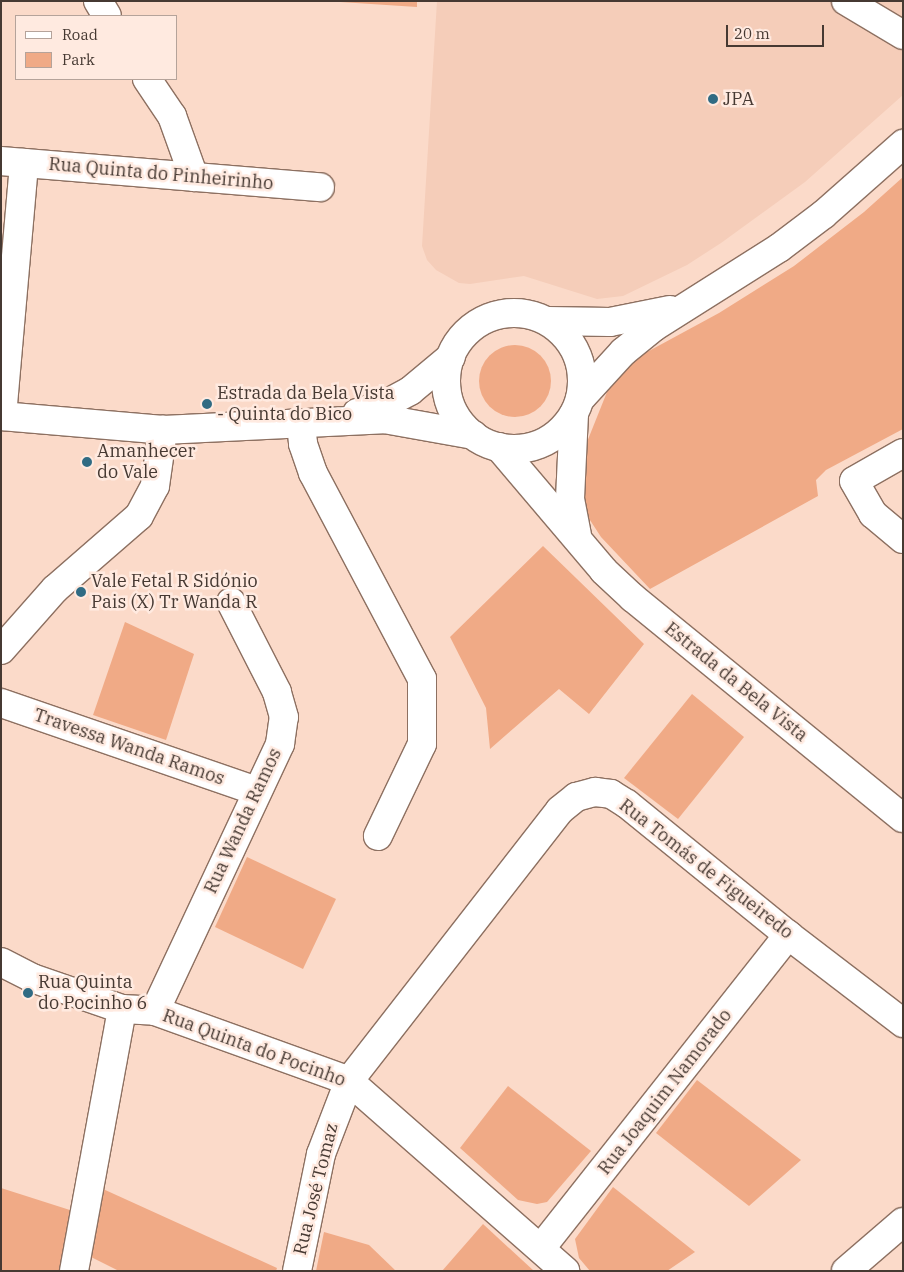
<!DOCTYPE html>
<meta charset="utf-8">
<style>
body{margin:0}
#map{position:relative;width:904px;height:1272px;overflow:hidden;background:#fbdac9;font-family:"IBM Plex Serif",serif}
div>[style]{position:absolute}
.built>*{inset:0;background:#f5cdb9}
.green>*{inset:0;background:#f0aa86}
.round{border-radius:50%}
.roads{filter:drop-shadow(1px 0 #8d7061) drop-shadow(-1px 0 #8d7061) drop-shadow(0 1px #8d7061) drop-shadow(0 -1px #8d7061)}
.minor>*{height:28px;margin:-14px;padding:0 14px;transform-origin:14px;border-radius:14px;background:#fff}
.minor>.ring{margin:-14px;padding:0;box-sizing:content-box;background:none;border:28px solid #fff;border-radius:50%}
.dots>*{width:14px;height:14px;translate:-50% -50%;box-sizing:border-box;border:2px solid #ffeae0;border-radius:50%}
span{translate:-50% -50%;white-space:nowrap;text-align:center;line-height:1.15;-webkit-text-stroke:5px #ffeae0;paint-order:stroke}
.poi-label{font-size:18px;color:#463932}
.left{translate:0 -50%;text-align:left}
.street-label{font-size:18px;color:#463932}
.frame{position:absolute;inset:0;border:2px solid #463932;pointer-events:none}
.legend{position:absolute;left:15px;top:15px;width:162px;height:65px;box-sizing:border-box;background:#ffeae0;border:1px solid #b5a39a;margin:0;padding:6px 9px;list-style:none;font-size:15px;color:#463932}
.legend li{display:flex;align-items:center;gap:10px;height:25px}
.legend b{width:25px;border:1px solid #b5a39a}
.scale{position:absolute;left:726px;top:25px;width:98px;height:22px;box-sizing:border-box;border:2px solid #463932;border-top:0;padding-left:6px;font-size:15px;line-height:18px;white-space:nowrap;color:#463932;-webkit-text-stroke:4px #ffeae0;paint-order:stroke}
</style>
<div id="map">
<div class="built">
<div style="clip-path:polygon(437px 1px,903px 1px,903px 95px,805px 182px,721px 243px,687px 265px,623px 296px,597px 299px,524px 276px,470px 284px,459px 283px,436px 270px,427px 260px,422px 246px)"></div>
</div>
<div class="green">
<div style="clip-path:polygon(325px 1px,417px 1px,417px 7px)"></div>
<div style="clip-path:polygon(903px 177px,903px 429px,826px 470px,816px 480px,818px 496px,650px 589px,601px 537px,588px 517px,582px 500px,583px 452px,609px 387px,636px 358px,719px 313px,794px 266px,864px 212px)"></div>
<div class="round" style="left:479px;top:345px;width:72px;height:72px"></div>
<div style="clip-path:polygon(543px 546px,644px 644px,589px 714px,559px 689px,490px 749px,486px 708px,450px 637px)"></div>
<div style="clip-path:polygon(125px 622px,194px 654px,166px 740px,93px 715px)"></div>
<div style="clip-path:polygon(692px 694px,744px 737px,678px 819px,624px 778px)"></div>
<div style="clip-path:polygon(247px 857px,336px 899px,303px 969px,215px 927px)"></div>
<div style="clip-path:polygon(697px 1080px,801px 1160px,749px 1206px,656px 1133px)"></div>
<div style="clip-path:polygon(508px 1086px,591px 1151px,547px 1202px,537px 1204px,518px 1200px,460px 1148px)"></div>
<div style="clip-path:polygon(613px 1187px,695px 1252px,667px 1271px,590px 1271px,579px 1258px,575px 1239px)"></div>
<div style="clip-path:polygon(1px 1188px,73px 1211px,59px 1271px,1px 1271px)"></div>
<div style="clip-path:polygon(103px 1189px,277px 1268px,276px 1271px,119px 1271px,91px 1257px)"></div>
<div style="clip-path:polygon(483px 1224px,534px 1271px,442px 1271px)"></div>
<div style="clip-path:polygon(324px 1232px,369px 1245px,396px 1271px,316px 1271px)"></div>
</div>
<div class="roads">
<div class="minor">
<div style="left:98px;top:1px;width:17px;rotate:59deg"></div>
<div style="left:846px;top:1px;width:66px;rotate:30.8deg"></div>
<div style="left:147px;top:79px;width:45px;rotate:56deg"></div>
<div style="left:172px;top:116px;width:65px;rotate:70.2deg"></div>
<div style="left:1px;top:161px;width:320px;rotate:4.7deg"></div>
<div class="ring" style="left:446px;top:313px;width:108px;height:108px"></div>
<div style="left:548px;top:321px;width:62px;rotate:0.9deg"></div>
<div style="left:610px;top:322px;width:61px;rotate:-11.3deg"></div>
<div style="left:580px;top:399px;width:64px;rotate:-47.5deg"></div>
<div style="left:623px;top:352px;width:40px;rotate:-39deg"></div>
<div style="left:654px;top:327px;width:148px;rotate:-32.3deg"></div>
<div style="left:779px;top:248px;width:56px;rotate:-37.1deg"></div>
<div style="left:824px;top:214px;width:106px;rotate:-41.5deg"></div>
<div style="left:357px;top:413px;width:26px;rotate:-16deg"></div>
<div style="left:382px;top:406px;width:32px;rotate:-28deg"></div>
<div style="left:410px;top:391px;width:53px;rotate:-39.7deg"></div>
<div style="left:574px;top:414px;width:85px;rotate:92.7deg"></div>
<div style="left:570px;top:499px;width:36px;rotate:79deg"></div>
<div style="left:1px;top:416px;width:163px;rotate:4.9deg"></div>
<div style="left:163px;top:430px;width:221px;rotate:-2.8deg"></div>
<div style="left:384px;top:419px;width:91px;rotate:10.1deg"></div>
<div style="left:2px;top:416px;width:254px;rotate:-85deg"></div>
<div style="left:301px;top:424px;width:20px;rotate:84deg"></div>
<div style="left:303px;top:444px;width:31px;rotate:71deg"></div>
<div style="left:313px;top:473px;width:233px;rotate:62.1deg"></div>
<div style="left:422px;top:679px;width:65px;rotate:90deg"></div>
<div style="left:422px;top:744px;width:102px;rotate:115.6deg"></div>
<div style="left:499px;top:447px;width:162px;rotate:49.7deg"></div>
<div style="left:604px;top:571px;width:40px;rotate:43deg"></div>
<div style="left:633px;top:598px;width:348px;rotate:39.2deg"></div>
<div style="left:903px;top:453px;width:56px;rotate:150.3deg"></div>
<div style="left:854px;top:481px;width:38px;rotate:60deg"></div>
<div style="left:873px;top:514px;width:39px;rotate:40deg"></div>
<div style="left:1px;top:650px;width:81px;rotate:-48.5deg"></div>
<div style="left:55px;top:589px;width:111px;rotate:-41deg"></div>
<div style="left:139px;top:516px;width:34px;rotate:-62deg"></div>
<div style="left:155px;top:486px;width:57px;rotate:-81.9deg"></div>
<div style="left:1px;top:703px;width:270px;rotate:19deg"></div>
<div style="left:1px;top:962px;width:35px;rotate:27deg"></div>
<div style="left:32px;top:978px;width:95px;rotate:19deg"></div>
<div style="left:122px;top:1009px;width:33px;rotate:3deg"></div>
<div style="left:155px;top:1011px;width:206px;rotate:19.8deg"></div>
<div style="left:349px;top:1081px;width:288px;rotate:41.3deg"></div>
<div style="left:155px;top:1011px;width:295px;rotate:-64.9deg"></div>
<div style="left:280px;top:744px;width:27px;rotate:-82deg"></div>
<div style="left:284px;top:717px;width:26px;rotate:-106deg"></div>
<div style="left:277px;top:692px;width:101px;rotate:-117.1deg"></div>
<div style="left:541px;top:1248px;width:399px;rotate:-51.7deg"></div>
<div style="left:74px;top:1271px;width:266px;rotate:-79.6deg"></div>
<div style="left:297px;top:1271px;width:119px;rotate:-78.4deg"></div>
<div style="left:321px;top:1154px;width:78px;rotate:-69deg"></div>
<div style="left:349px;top:1081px;width:343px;rotate:-52.1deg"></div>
<div style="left:560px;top:810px;width:21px;rotate:-39deg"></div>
<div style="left:576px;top:797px;width:20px;rotate:-15deg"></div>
<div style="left:595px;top:792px;width:16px;rotate:7deg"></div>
<div style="left:611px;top:794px;width:19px;rotate:32deg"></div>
<div style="left:627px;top:804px;width:208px;rotate:39.1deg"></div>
<div style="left:788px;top:935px;width:145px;rotate:37.4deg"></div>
<div style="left:846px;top:1271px;width:75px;rotate:-40.7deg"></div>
</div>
</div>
<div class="dots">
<div style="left:713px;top:99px;background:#306b83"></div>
<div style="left:207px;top:404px;background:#306b83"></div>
<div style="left:87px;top:462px;background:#306b83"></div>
<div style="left:81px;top:592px;background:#306b83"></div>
<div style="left:28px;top:993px;background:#306b83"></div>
</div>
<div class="poi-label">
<span class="left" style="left:723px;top:99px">JPA</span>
<span class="left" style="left:217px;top:404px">Estrada da Bela Vista<br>- Quinta do Bico</span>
<span class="left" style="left:97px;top:462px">Amanhecer<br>do Vale</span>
<span class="left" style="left:91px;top:592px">Vale Fetal R Sidónio<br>Pais (X) Tr Wanda R</span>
<span class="left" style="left:38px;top:993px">Rua Quinta<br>do Pocinho 6</span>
</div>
<div class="street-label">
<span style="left:161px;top:174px;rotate:5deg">Rua Quinta do Pinheirinho</span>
<span style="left:736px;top:682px;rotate:39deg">Estrada da Bela Vista</span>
<span style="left:129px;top:747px;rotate:19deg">Travessa Wanda Ramos</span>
<span style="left:243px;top:821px;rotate:-65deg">Rua Wanda Ramos</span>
<span style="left:706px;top:869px;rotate:38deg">Rua Tomás de Figueiredo</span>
<span style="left:254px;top:1048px;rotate:20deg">Rua Quinta do Pocinho</span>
<span style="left:665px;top:1092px;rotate:-52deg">Rua Joaquim Namorado</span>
<span style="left:316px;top:1189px;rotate:-76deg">Rua José Tomaz</span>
</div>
<div class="frame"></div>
<ul class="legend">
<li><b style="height:6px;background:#fff"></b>Road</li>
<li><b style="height:14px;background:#f0aa86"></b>Park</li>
</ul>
<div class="scale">20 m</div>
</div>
